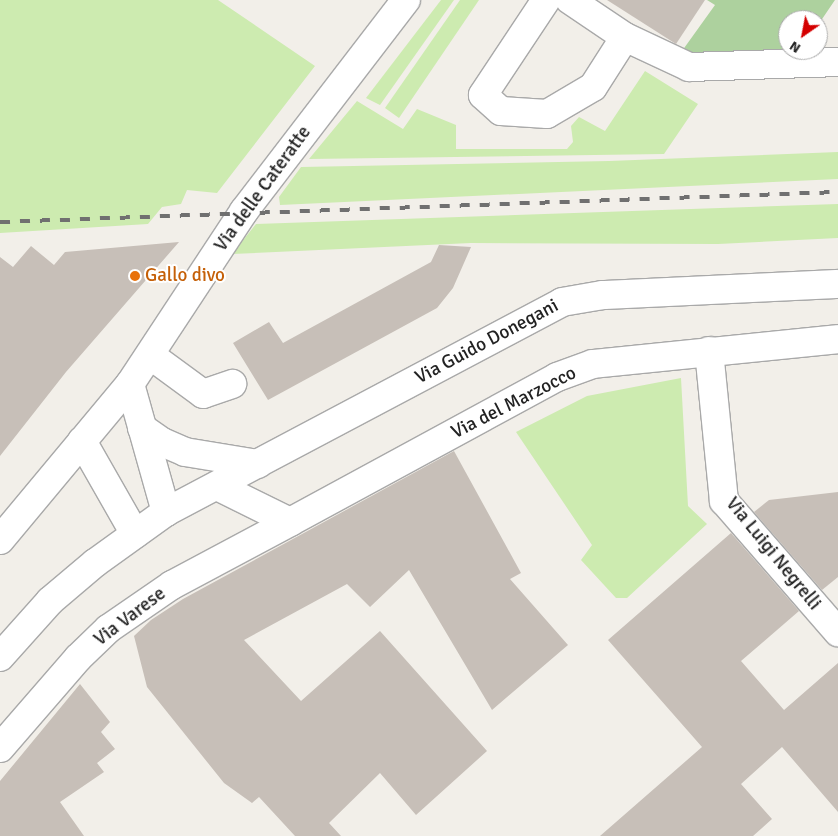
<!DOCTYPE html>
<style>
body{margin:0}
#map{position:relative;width:838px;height:836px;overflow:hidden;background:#f2efe9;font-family:Signika,sans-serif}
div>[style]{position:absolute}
.grass>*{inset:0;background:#cdebb0}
.forest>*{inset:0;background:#add19e}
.building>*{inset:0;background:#c7bfb8}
.roads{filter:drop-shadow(1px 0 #a9a9a9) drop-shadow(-1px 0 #a9a9a9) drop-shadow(0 1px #a9a9a9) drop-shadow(0 -1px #a9a9a9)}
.minor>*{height:28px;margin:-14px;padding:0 14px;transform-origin:14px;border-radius:14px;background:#fff}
.rail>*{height:4px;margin-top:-2px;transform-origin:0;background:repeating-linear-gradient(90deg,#707070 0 10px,transparent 0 20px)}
.dots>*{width:14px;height:14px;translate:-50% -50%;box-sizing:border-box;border:2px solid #fff;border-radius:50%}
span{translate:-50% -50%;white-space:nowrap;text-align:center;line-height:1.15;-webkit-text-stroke:4px #fff;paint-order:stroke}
.street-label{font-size:19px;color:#222}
.food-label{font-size:19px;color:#c56008}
.left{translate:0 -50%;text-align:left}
.north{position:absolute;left:778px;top:10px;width:50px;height:50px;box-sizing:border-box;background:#fff;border:1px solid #a7a7a7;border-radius:50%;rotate:213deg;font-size:14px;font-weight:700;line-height:20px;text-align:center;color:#222}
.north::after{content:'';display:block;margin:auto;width:18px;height:22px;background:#d40000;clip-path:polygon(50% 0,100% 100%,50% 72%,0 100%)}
</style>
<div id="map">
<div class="grass">
<div style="clip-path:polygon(0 0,218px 0,315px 66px,217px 193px,187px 190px,181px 204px,162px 207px,148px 224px,0 233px)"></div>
<div style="clip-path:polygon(441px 0,454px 0,380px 105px,366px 98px)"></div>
<div style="clip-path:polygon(460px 0,479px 0,399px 118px,385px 108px)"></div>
<div style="clip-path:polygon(645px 71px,698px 104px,664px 154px,309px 159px,357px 101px,403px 129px,417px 109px,456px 125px,456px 149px,567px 149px,573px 142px,571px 126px,579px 117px,605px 131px)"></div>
<div style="clip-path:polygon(838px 152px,838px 179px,280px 205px,279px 197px,301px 167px,609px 161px)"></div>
<div style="clip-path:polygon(838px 204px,838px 238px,718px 244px,471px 243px,232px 254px,256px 224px)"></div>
<div style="clip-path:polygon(681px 378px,688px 506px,707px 524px,627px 598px,616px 598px,581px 560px,592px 545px,516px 432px,587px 396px)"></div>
</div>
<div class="forest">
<div style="clip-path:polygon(707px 0,835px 0,818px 25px,818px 20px,788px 20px,788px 50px,724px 62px,682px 51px,715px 5px)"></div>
</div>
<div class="building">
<div style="clip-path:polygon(607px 0,705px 0,676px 44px)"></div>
<div style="clip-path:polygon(179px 242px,66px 372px,0 456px,0 257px,13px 267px,31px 246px,54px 265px,65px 252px)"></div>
<div style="clip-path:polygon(439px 245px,471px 247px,453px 288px,437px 308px,268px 400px,233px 343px,269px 322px,283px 343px,431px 262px)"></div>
<div style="clip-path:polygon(454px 451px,521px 573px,510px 579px,568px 645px,492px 710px,409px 570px,370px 607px,347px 584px,244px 640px,301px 701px,380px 631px,487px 751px,416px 815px,380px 773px,329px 823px,341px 836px,295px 836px,259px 797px,252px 803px,224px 783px,147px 687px,134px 636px,151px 620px,183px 599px)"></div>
<div style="clip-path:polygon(838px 492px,838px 577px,822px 590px,754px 512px,769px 500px)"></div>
<div style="clip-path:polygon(731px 533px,799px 611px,741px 661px,784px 710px,838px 663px,838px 812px,782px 747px,741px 784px,772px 819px,753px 836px,600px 836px,702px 747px,608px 640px)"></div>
<div style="clip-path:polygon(80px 684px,110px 722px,101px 732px,115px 749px,97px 763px,104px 772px,60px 802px,84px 836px,0 836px,0 781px)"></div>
</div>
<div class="roads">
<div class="minor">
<div style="left:546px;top:0;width:114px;rotate:123.6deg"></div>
<div style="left:483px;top:95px;width:24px;rotate:42deg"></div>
<div style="left:501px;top:111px;width:46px;rotate:3.7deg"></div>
<div style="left:547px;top:114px;width:53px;rotate:-30.4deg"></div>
<div style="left:593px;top:87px;width:59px;rotate:-57.4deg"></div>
<div style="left:570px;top:0;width:66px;rotate:33.9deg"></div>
<div style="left:625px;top:37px;width:71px;rotate:25.1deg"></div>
<div style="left:689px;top:67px;width:149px;rotate:-1.9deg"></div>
<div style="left:709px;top:351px;width:151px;rotate:84.3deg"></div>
<div style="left:724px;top:501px;width:174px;rotate:49deg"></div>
<div style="left:150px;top:355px;width:66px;rotate:36.3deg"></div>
<div style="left:203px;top:394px;width:31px;rotate:-19deg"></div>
<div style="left:130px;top:384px;width:133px;rotate:74.3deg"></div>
<div style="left:142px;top:428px;width:24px;rotate:35deg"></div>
<div style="left:162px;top:442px;width:25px;rotate:23deg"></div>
<div style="left:185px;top:452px;width:74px;rotate:9.3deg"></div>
<div style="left:82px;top:441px;width:107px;rotate:60.3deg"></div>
<div style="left:217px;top:486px;width:81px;rotate:26.3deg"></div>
<div style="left:290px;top:522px;width:304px;rotate:-28.5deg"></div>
<div style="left:557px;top:377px;width:38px;rotate:-20deg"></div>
<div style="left:593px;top:364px;width:246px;rotate:-5.8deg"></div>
<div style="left:0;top:540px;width:203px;rotate:-50.2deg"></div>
<div style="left:130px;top:384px;width:207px;rotate:-56.6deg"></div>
<div style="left:244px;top:211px;width:266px;rotate:-52.5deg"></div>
<div style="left:0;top:657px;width:75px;rotate:-48.2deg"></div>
<div style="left:50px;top:601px;width:59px;rotate:-40.2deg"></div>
<div style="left:95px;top:563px;width:87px;rotate:-35.7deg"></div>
<div style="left:166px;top:512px;width:448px;rotate:-27.9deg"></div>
<div style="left:562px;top:302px;width:42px;rotate:-9.7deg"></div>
<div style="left:603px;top:295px;width:235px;rotate:-2.7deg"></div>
<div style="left:0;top:748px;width:119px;rotate:-49.1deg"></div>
<div style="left:78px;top:658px;width:42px;rotate:-44deg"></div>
<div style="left:108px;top:629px;width:78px;rotate:-34.5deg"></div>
<div style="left:172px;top:585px;width:134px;rotate:-28.1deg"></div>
</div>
</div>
<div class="rail">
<div style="left:0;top:222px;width:839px;rotate:-2.05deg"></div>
</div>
<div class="dots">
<div style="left:135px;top:276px;background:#e8710a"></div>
</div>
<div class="street-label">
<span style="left:263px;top:189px;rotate:-54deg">Via delle Cateratte</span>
<span style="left:487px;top:342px;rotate:-28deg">Via Guido Donegani</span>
<span style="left:514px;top:403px;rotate:-27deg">Via del Marzocco</span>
<span style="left:773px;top:554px;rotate:51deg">Via Luigi Negrelli</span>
<span style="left:130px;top:617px;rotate:-37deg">Via Varese</span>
</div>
<div class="food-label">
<span class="left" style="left:145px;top:276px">Gallo divo</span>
</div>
<div class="north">N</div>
</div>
